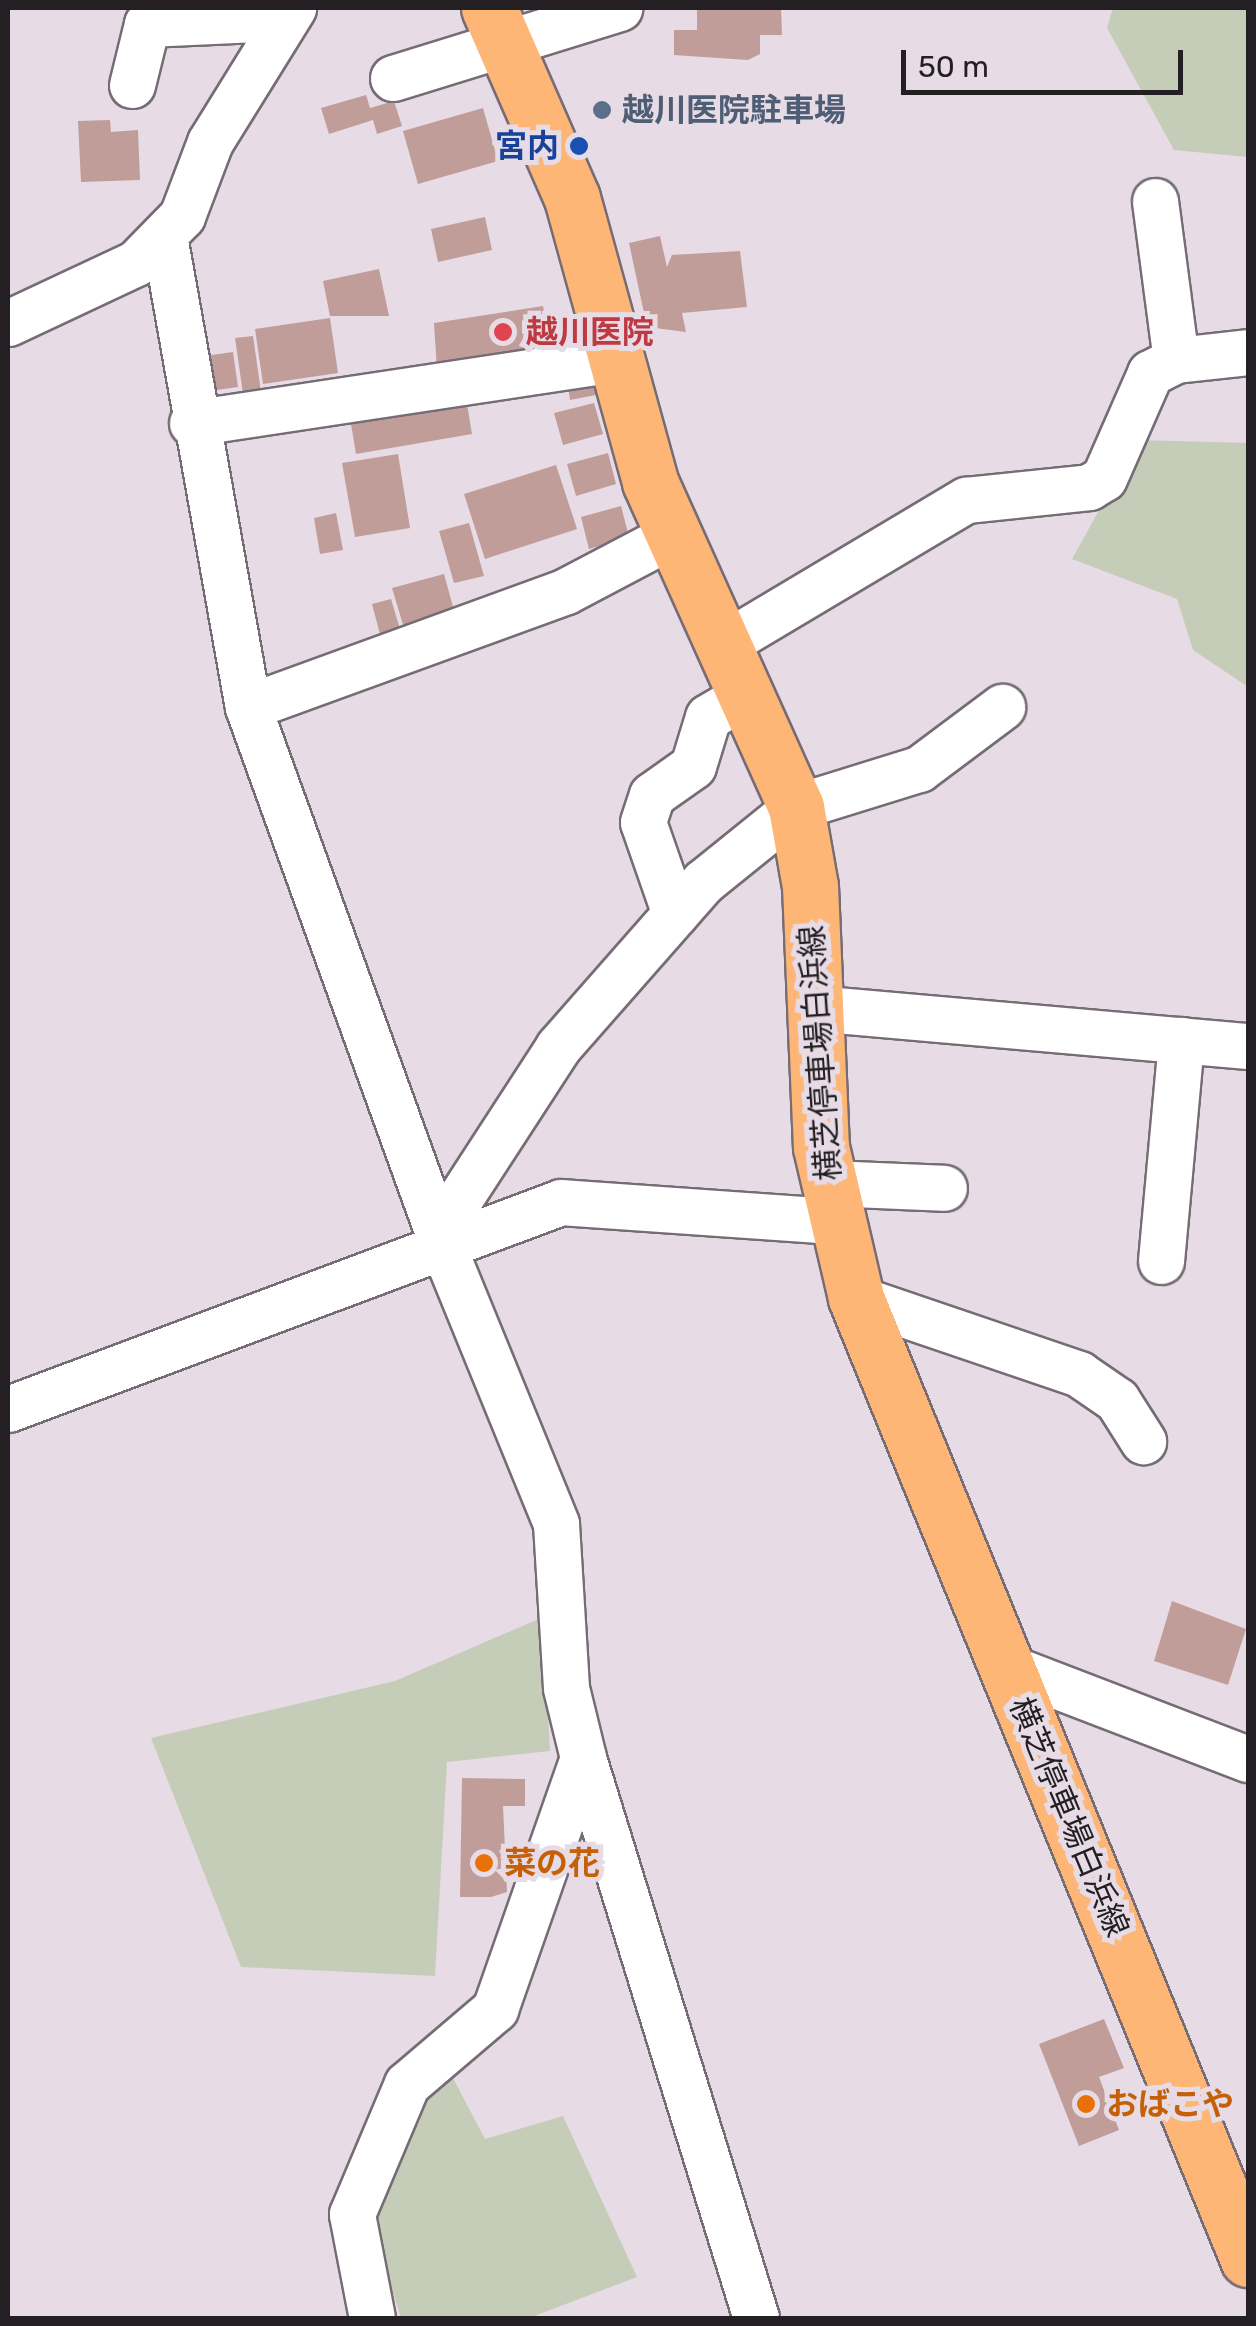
<!DOCTYPE html>
<meta charset="utf-8">
<style>
body{margin:0}
#map{position:relative;width:1256px;height:2326px;overflow:hidden;background:#e7dbe6;font-family:Rubik,"Noto Sans JP",sans-serif}
div>[style]{position:absolute}
.green>*{inset:0;background:#c5cdb8}
.building>*{inset:0;background:#c19d99}
.roads{filter:drop-shadow(2px 0 #766c75) drop-shadow(-2px 0 #766c75) drop-shadow(0 2px #766c75) drop-shadow(0 -2px #766c75)}
.minor>*{height:45px;margin:-22.5px;padding:0 22.5px;transform-origin:22.5px;border-radius:22.5px;background:#fff}
.major>*{height:55px;margin:-27.5px;padding:0 27.5px;transform-origin:27.5px;border-radius:27.5px;background:#fdb675}
.dots>*{width:28px;height:28px;translate:-50% -50%;box-sizing:border-box;border:5px solid #e7dbe6;border-radius:50%}
span{translate:-50% -50%;white-space:nowrap;text-align:center;line-height:1.15;-webkit-text-stroke:10px #e7dbe6;paint-order:stroke}
.service-label{font-size:32px;color:#4e5e75;font-weight:700}
.left{translate:0 -50%;text-align:left}
.transit-label{font-size:32px;color:#164399;font-weight:700}
.right{translate:-100% -50%;text-align:right}
.health-label{font-size:32px;color:#be3a42;font-weight:700}
.street-label{font-size:32px;color:#231f23}
.food-label{font-size:32px;color:#c56008;font-weight:700}
.frame{position:absolute;inset:0;border:10px solid #231f23;pointer-events:none}
.scale{position:absolute;left:901px;top:50px;width:282px;height:45px;box-sizing:border-box;border:5px solid #231f23;border-top:0;padding-left:12px;font-size:30px;line-height:35px;white-space:nowrap;color:#231f23;-webkit-text-stroke:8px #e7dbe6;paint-order:stroke}
</style>
<div id="map">
<div class="green">
<div style="clip-path:polygon(1113px 8px,1248px 8px,1248px 157px,1174px 150px,1107px 28px)"></div>
<div style="clip-path:polygon(1138px 440px,1248px 443px,1248px 687px,1193px 650px,1177px 599px,1072px 559px)"></div>
<div style="clip-path:polygon(543px 1617px,550px 1751px,447px 1762px,435px 1976px,241px 1967px,151px 1738px,395px 1681px)"></div>
<div style="clip-path:polygon(444px 2061px,485px 2139px,563px 2116px,637px 2277px,529px 2318px,401px 2318px,373px 2229px,405px 2126px)"></div>
</div>
<div class="building">
<div style="clip-path:polygon(697px 8px,781px 8px,782px 35px,760px 35px,760px 54px,748px 60px,674px 55px,674px 30px,697px 30px)"></div>
<div style="clip-path:polygon(366px 95px,370px 108px,394px 101px,402px 126px,377px 134px,373px 120px,329px 134px,321px 108px)"></div>
<div style="clip-path:polygon(483px 108px,498px 161px,418px 184px,403px 131px)"></div>
<div style="clip-path:polygon(110px 120px,111px 132px,138px 130px,140px 180px,81px 182px,78px 121px)"></div>
<div style="clip-path:polygon(485px 217px,492px 250px,438px 262px,431px 229px)"></div>
<div style="clip-path:polygon(660px 236px,667px 267px,672px 255px,740px 251px,747px 307px,682px 313px,686px 332px,647px 327px,629px 243px)"></div>
<div style="clip-path:polygon(379px 269px,389px 316px,330px 316px,323px 281px)"></div>
<div style="clip-path:polygon(543px 306px,551px 351px,437px 370px,434px 323px)"></div>
<div style="clip-path:polygon(330px 318px,338px 373px,263px 384px,255px 329px)"></div>
<div style="clip-path:polygon(253px 336px,261px 392px,243px 394px,235px 338px)"></div>
<div style="clip-path:polygon(233px 352px,238px 387px,203px 392px,198px 357px)"></div>
<div style="clip-path:polygon(593px 373px,596px 395px,570px 400px,567px 377px)"></div>
<div style="clip-path:polygon(464px 386px,472px 434px,356px 454px,348px 406px)"></div>
<div style="clip-path:polygon(594px 403px,603px 434px,563px 445px,554px 413px)"></div>
<div style="clip-path:polygon(608px 453px,616px 484px,576px 496px,567px 464px)"></div>
<div style="clip-path:polygon(398px 454px,410px 528px,355px 537px,342px 463px)"></div>
<div style="clip-path:polygon(556px 465px,577px 529px,485px 559px,464px 494px)"></div>
<div style="clip-path:polygon(621px 506px,629px 537px,589px 549px,581px 517px)"></div>
<div style="clip-path:polygon(336px 513px,343px 550px,320px 554px,314px 518px)"></div>
<div style="clip-path:polygon(469px 523px,484px 576px,454px 583px,439px 531px)"></div>
<div style="clip-path:polygon(444px 574px,455px 614px,404px 628px,392px 588px)"></div>
<div style="clip-path:polygon(391px 599px,400px 629px,380px 634px,372px 604px)"></div>
<div style="clip-path:polygon(1172px 1601px,1246px 1629px,1228px 1685px,1154px 1661px)"></div>
<div style="clip-path:polygon(462px 1778px,525px 1779px,525px 1806px,503px 1806px,507px 1892px,491px 1897px,460px 1897px)"></div>
<div style="clip-path:polygon(1104px 2019px,1124px 2068px,1099px 2077px,1119px 2130px,1079px 2146px,1039px 2044px)"></div>
</div>
<div class="roads">
<div class="minor">
<div style="left:393px;top:78px;width:237px;rotate:-17.2deg"></div>
<div style="left:132px;top:85px;width:63px;rotate:-76.2deg"></div>
<div style="left:147px;top:24px;width:132px;rotate:-2.6deg"></div>
<div style="left:1155px;top:201px;width:160px;rotate:82.5deg"></div>
<div style="left:164px;top:236px;width:478px;rotate:79.9deg"></div>
<div style="left:248px;top:707px;width:571px;rotate:70.14deg"></div>
<div style="left:442px;top:1244px;width:302px;rotate:67.8deg"></div>
<div style="left:556px;top:1524px;width:164px;rotate:86.5deg"></div>
<div style="left:566px;top:1688px;width:72px;rotate:76.3deg"></div>
<div style="left:583px;top:1758px;width:586px;rotate:72.83deg"></div>
<div style="left:8px;top:323px;width:141px;rotate:-25.1deg"></div>
<div style="left:136px;top:263px;width:66px;rotate:-45.6deg"></div>
<div style="left:182px;top:216px;width:79px;rotate:-69.3deg"></div>
<div style="left:210px;top:142px;width:158px;rotate:-58.2deg"></div>
<div style="left:192px;top:423px;width:429px;rotate:-8.6deg"></div>
<div style="left:724px;top:644px;width:282px;rotate:-30.8deg"></div>
<div style="left:966px;top:500px;width:124px;rotate:-6deg"></div>
<div style="left:1089px;top:487px;width:17px;rotate:-31deg"></div>
<div style="left:1104px;top:478px;width:115px;rotate:-66.3deg"></div>
<div style="left:1150px;top:373px;width:29px;rotate:-27deg"></div>
<div style="left:1176px;top:360px;width:72px;rotate:-6.3deg"></div>
<div style="left:248px;top:707px;width:338px;rotate:-20deg"></div>
<div style="left:566px;top:591px;width:120px;rotate:-27.8deg"></div>
<div style="left:675px;top:914px;width:97px;rotate:-109.2deg"></div>
<div style="left:643px;top:822px;width:28px;rotate:-72deg"></div>
<div style="left:652px;top:795px;width:50px;rotate:-35.3deg"></div>
<div style="left:693px;top:766px;width:51px;rotate:-73deg"></div>
<div style="left:708px;top:717px;width:48px;rotate:-30.3deg"></div>
<div style="left:813px;top:1008px;width:437px;rotate:5deg"></div>
<div style="left:827px;top:1183px;width:117px;rotate:2.4deg"></div>
<div style="left:438px;top:1232px;width:221px;rotate:-57deg"></div>
<div style="left:558px;top:1047px;width:220px;rotate:-48.7deg"></div>
<div style="left:703px;top:882px;width:119px;rotate:-38.9deg"></div>
<div style="left:796px;top:807px;width:129px;rotate:-17.2deg"></div>
<div style="left:919px;top:769px;width:104px;rotate:-36.8deg"></div>
<div style="left:1161px;top:1261px;width:222px;rotate:-84.8deg"></div>
<div style="left:856px;top:1298px;width:236px;rotate:18.8deg"></div>
<div style="left:1079px;top:1374px;width:46px;rotate:34.4deg"></div>
<div style="left:1117px;top:1400px;width:49px;rotate:57.6deg"></div>
<div style="left:8px;top:1409px;width:590px;rotate:-20.52deg"></div>
<div style="left:561px;top:1202px;width:273px;rotate:4deg"></div>
<div style="left:1008px;top:1667px;width:257px;rotate:21deg"></div>
<div style="left:372px;top:2318px;width:106px;rotate:-100.9deg"></div>
<div style="left:352px;top:2214px;width:141px;rotate:-67.1deg"></div>
<div style="left:407px;top:2084px;width:116px;rotate:-40.4deg"></div>
<div style="left:495px;top:2009px;width:266px;rotate:-70.7deg"></div>
</div>
<div class="major">
<div style="left:489px;top:8px;width:207px;rotate:66.4deg"></div>
<div style="left:572px;top:198px;width:295px;rotate:74.6deg"></div>
<div style="left:650px;top:482px;width:356px;rotate:65.8deg"></div>
<div style="left:796px;top:807px;width:80px;rotate:80deg"></div>
<div style="left:810px;top:886px;width:261px;rotate:87.6deg"></div>
<div style="left:821px;top:1147px;width:155px;rotate:76.9deg"></div>
<div style="left:856px;top:1298px;width:1038px;rotate:67.81deg"></div>
</div>
</div>
<div class="dots">
<div style="left:602px;top:110px;background:#5c6f8a"></div>
<div style="left:579px;top:146px;background:#1a4fb4"></div>
<div style="left:503px;top:332px;background:#e0444e"></div>
<div style="left:484px;top:1863px;background:#e8710a"></div>
<div style="left:1086px;top:2104px;background:#e8710a"></div>
</div>
<div class="service-label">
<span class="left" style="left:622px;top:110px">越川医院駐車場</span>
</div>
<div class="transit-label">
<span class="right" style="left:559px;top:146px">宮内</span>
</div>
<div class="health-label">
<span class="left" style="left:526px;top:332px">越川医院</span>
</div>
<div class="street-label">
<span style="left:820px;top:1053px;rotate:-94deg">横芝停車場白浜線</span>
<span style="left:1069px;top:1817px;rotate:67deg">横芝停車場白浜線</span>
</div>
<div class="food-label">
<span class="left" style="left:504px;top:1863px">菜の花</span>
<span class="left" style="left:1106px;top:2104px">おばこや</span>
</div>
<div class="frame"></div>
<div class="scale">50 m</div>
</div>
